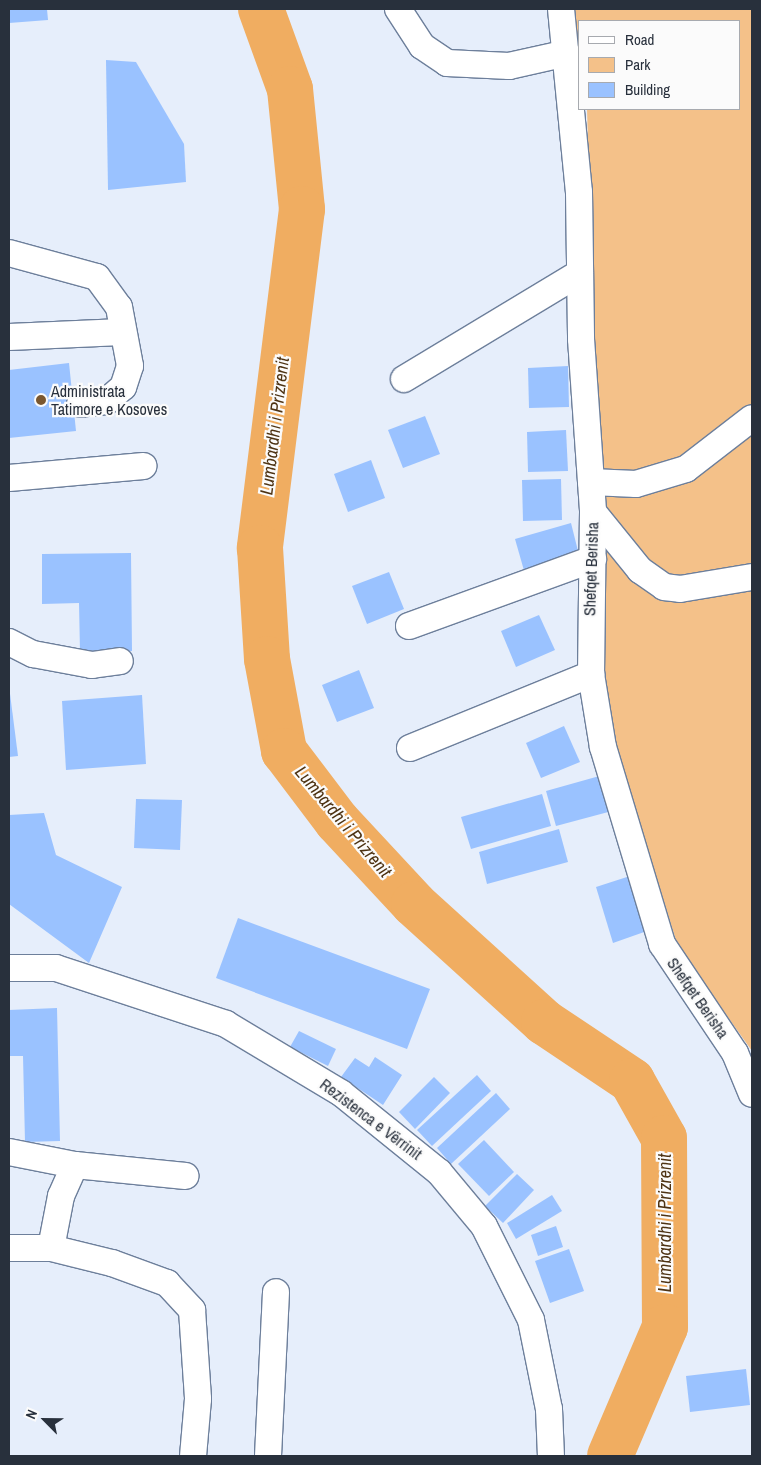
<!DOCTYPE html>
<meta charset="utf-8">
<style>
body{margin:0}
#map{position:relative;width:761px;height:1465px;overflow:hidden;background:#e6eefb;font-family:"Archivo Narrow",sans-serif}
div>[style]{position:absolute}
.green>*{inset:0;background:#f4c189}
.river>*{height:46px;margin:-23px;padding:0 23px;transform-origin:23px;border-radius:23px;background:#f0ad61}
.building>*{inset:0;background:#9ac2ff}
.roads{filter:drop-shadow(1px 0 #6d7f9b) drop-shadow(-1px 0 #6d7f9b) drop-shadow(0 1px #6d7f9b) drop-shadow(0 -1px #6d7f9b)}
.minor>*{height:26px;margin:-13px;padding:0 13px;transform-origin:13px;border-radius:13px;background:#fff}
.dots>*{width:14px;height:14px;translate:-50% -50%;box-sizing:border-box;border:2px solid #fbfbfb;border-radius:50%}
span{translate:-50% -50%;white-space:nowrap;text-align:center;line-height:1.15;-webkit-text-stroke:4.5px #fbfbfb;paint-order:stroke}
.poi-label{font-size:16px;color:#28303c}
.left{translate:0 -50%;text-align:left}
.street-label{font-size:16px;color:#28303c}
.water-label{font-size:18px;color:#4e3313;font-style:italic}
.frame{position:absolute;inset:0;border:10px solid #28303c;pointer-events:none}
.legend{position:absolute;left:578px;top:20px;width:162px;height:90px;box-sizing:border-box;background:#fbfbfb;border:1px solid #a7aaaf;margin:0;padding:6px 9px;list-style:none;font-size:15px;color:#28303c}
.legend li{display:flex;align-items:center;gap:10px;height:25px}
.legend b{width:25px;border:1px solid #a7aaaf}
.north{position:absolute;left:20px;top:1395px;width:50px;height:50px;-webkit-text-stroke:4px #fbfbfb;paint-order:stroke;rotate:293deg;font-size:14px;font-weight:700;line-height:20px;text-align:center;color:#28303c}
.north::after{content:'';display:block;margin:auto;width:18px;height:22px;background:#28303c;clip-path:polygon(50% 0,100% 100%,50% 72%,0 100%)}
</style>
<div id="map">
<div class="green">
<div style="clip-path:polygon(574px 9px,752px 9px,752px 1051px,678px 947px,617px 750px,603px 674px,587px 109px,740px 109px,740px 21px,580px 21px,580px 56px)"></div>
</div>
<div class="river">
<div style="left:261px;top:9px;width:85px;rotate:70.1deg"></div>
<div style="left:290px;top:89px;width:121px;rotate:84.3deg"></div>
<div style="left:302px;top:209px;width:342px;rotate:97.1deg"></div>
<div style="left:260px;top:548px;width:111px;rotate:86.4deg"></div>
<div style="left:267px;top:659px;width:94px;rotate:79.5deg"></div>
<div style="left:284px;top:751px;width:88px;rotate:52.9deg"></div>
<div style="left:337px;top:821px;width:113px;rotate:47.1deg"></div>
<div style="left:414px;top:904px;width:176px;rotate:42.2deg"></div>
<div style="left:544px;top:1022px;width:106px;rotate:33.8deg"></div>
<div style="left:632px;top:1081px;width:65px;rotate:60.7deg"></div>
<div style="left:664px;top:1138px;width:189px;rotate:89.7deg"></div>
<div style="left:665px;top:1327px;width:140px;rotate:113.1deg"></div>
</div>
<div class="building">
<div style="clip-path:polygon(9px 9px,47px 9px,48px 20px,9px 23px)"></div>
<div style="clip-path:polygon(106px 60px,136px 62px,184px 144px,186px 182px,108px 190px)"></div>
<div style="clip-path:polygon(69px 363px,76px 431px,9px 438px,9px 370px)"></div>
<div style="clip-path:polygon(568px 366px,569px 407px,529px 408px,528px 368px)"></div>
<div style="clip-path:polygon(425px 416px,440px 454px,403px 468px,388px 430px)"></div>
<div style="clip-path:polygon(566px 430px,568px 471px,528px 472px,527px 432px)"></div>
<div style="clip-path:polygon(371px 460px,385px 498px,348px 512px,334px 474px)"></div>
<div style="clip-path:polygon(561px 479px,562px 520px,523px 521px,522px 480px)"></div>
<div style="clip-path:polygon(571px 523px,580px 559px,525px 574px,515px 539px)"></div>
<div style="clip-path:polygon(131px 553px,132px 651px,80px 652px,79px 603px,42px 604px,42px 554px)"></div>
<div style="clip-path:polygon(389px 572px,404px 609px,367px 624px,352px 586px)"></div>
<div style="clip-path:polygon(539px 615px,555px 650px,516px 667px,501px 631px)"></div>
<div style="clip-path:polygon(359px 670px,374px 708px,337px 722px,322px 685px)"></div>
<div style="clip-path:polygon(9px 686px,18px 756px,9px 757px)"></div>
<div style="clip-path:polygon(142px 695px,146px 764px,66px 770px,62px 701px)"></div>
<div style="clip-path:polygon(564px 726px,580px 762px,541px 778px,526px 743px)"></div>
<div style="clip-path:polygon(603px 775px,612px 811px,556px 826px,546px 791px)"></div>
<div style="clip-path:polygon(542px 794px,551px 826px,471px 849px,461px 817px)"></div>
<div style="clip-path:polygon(136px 799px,182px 800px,180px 850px,134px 848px)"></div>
<div style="clip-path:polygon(44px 813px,56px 855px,122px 887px,89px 963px,9px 904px,9px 815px)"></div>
<div style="clip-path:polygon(559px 829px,568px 862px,487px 884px,479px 852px)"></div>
<div style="clip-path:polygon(630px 876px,647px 931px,613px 943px,596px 887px)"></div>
<div style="clip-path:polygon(238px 918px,430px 989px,407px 1049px,216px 978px)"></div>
<div style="clip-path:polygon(57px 1008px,60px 1141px,25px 1142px,23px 1056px,9px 1056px,9px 1010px)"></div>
<div style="clip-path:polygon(299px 1031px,336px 1049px,328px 1066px,290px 1047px)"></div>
<div style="clip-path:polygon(375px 1057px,402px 1075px,383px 1105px,341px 1077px,355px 1058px,369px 1067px)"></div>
<div style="clip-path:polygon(477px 1075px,491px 1091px,432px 1146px,417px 1130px)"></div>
<div style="clip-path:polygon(434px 1077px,450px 1093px,415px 1129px,399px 1112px)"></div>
<div style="clip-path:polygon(496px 1093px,510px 1109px,451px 1164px,437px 1148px)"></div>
<div style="clip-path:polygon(484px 1140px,514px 1172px,489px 1196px,458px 1164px)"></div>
<div style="clip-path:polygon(517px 1174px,534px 1190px,503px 1223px,485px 1206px)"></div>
<div style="clip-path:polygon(552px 1195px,562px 1211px,516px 1239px,507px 1223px)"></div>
<div style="clip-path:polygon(556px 1226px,563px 1247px,538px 1256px,531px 1235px)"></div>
<div style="clip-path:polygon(569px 1249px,584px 1291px,550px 1303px,535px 1261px)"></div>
<div style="clip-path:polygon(746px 1369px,750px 1405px,690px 1412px,686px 1376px)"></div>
</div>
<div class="roads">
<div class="minor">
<div style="left:398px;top:9px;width:44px;rotate:57deg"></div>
<div style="left:422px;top:46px;width:30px;rotate:34deg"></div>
<div style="left:447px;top:63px;width:62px;rotate:2.8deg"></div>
<div style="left:509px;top:66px;width:59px;rotate:-12.6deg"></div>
<div style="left:561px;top:9px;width:184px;rotate:84.4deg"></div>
<div style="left:579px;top:192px;width:147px;rotate:89.2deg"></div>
<div style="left:581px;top:339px;width:173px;rotate:86deg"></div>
<div style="left:593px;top:512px;width:162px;rotate:90.7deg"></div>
<div style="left:591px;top:674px;width:74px;rotate:80.7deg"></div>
<div style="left:603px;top:747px;width:206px;rotate:73.3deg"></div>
<div style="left:662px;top:944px;width:131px;rotate:56.2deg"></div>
<div style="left:735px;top:1053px;width:44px;rotate:67.5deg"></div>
<div style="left:9px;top:253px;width:91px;rotate:15.3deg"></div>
<div style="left:97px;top:277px;width:37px;rotate:54deg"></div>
<div style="left:119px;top:307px;width:60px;rotate:79.4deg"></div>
<div style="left:130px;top:366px;width:22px;rotate:108deg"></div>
<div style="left:123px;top:387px;width:21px;rotate:139deg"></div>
<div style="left:107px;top:401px;width:27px;rotate:174deg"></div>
<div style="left:9px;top:337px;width:113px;rotate:-2.5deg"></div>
<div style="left:404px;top:379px;width:205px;rotate:-31.1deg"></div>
<div style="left:9px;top:478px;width:135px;rotate:-5.1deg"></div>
<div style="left:591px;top:482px;width:45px;rotate:2.5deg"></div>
<div style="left:636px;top:484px;width:52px;rotate:-16.7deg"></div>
<div style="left:686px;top:469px;width:83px;rotate:-37.7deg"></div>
<div style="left:593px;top:512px;width:75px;rotate:51deg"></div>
<div style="left:640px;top:570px;width:29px;rotate:35deg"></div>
<div style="left:664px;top:587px;width:16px;rotate:7deg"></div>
<div style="left:680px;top:589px;width:73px;rotate:-9.5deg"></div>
<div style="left:409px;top:626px;width:196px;rotate:-20deg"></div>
<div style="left:9px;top:642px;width:27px;rotate:27deg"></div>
<div style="left:33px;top:654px;width:60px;rotate:10.6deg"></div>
<div style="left:92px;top:665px;width:28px;rotate:-8deg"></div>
<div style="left:410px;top:748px;width:196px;rotate:-22.2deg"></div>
<div style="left:9px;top:968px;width:47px"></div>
<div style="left:56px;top:968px;width:179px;rotate:18.2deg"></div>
<div style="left:226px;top:1024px;width:134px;rotate:31deg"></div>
<div style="left:341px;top:1093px;width:126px;rotate:38.9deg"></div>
<div style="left:439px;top:1172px;width:70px;rotate:50.2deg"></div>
<div style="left:484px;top:1226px;width:105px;rotate:63.4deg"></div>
<div style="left:531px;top:1320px;width:91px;rotate:78.6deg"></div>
<div style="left:549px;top:1409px;width:47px;rotate:87.6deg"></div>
<div style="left:9px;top:1152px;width:67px;rotate:11.1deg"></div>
<div style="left:75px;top:1165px;width:111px;rotate:5.7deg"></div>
<div style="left:9px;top:1248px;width:42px"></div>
<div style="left:51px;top:1248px;width:63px;rotate:13.8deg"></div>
<div style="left:112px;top:1263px;width:59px;rotate:20deg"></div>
<div style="left:167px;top:1283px;width:37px;rotate:47deg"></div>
<div style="left:192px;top:1310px;width:89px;rotate:86.1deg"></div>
<div style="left:198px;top:1399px;width:57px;rotate:95deg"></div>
<div style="left:51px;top:1248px;width:53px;rotate:-79.1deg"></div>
<div style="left:61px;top:1196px;width:34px;rotate:-66deg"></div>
<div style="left:268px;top:1456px;width:164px;rotate:-87.2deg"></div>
</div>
</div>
<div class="dots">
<div style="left:41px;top:400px;background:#7a572f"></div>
</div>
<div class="poi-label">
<span class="left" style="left:51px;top:400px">Administrata<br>Tatimore e Kosoves</span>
</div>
<div class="street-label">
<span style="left:591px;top:569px;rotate:-88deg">Shefqet Berisha</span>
<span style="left:698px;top:998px;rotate:55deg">Shefqet Berisha</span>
<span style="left:371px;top:1119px;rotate:37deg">Rezistenca e Vërrinit</span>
</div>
<div class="water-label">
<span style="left:275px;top:426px;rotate:-83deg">Lumbardhi i Prizrenit</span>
<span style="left:343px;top:822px;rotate:50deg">Lumbardhi i Prizrenit</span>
<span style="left:665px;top:1223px;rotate:-90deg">Lumbardhi i Prizrenit</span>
</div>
<div class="frame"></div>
<ul class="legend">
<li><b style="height:6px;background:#fff"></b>Road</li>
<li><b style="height:14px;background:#f4c189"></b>Park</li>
<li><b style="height:14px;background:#9ac2ff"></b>Building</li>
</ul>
<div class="north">N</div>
</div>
